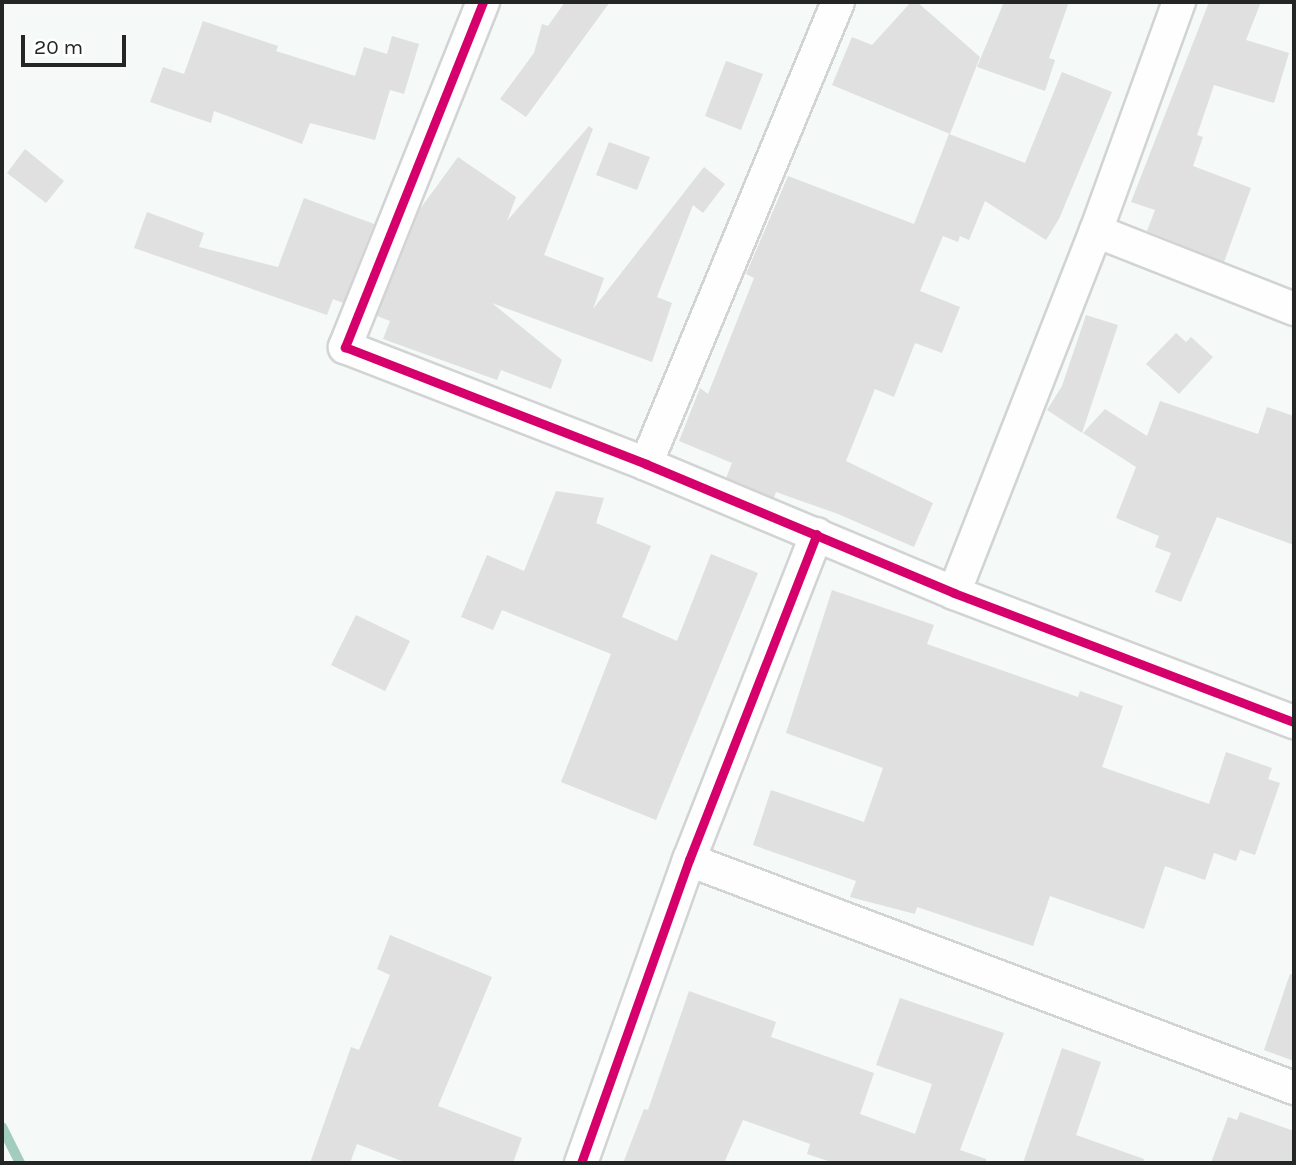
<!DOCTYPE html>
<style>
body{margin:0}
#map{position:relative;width:1296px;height:1165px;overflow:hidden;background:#f5f9f7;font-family:Karla,sans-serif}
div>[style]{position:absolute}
.stream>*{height:10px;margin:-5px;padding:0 5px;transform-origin:5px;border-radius:5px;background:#a1ccbe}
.building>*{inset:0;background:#dfe0df}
.roads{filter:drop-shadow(2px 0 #d1d4d3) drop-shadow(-2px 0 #d1d4d3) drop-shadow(0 2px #d1d4d3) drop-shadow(0 -2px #d1d4d3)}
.street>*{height:32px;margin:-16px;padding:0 16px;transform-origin:16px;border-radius:16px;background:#fefefe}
.cycleway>*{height:9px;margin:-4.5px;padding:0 4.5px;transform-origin:4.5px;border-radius:4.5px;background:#d6006c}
span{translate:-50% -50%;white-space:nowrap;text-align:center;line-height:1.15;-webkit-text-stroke:7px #fff;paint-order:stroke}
.frame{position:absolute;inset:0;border:4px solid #242625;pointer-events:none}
.scale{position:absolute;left:21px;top:35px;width:105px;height:32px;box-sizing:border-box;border:4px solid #242625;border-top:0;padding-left:9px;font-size:21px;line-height:24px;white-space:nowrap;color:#242625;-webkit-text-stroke:5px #fff;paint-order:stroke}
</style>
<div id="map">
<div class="stream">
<div style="left:2px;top:1127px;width:40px;rotate:63.4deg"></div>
</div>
<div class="building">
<div style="clip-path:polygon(565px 2px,610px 2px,526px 117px,500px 99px,534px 53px,542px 24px,548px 26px)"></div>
<div style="clip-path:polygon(911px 2px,917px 2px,980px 57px,950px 134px,832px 85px,852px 37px,872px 45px)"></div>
<div style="clip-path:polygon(1004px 2px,1069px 2px,1049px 58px,1055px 60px,1045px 91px,977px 67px)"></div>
<div style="clip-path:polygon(1209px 2px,1261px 2px,1246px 40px,1289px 53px,1274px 103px,1214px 85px,1197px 135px,1203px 137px,1193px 166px,1251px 188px,1224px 262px,1147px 231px,1155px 210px,1131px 202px)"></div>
<div style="clip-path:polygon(203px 21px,278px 46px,276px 51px,355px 76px,364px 47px,387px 54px,392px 36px,419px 44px,404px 94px,390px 90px,375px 140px,310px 123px,302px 144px,214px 111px,211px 123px,150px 102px,163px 67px,184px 74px)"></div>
<div style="clip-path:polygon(726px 61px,763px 74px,741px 130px,705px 116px)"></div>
<div style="clip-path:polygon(1062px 72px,1112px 92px,1059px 219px,1046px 240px,985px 201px,969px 240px,960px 236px,958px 242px,943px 236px,920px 291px,960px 307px,942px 353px,915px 343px,894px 397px,875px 389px,846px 461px,933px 503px,914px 547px,838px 514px,776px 492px,774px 498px,726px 478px,732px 463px,679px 441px,700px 388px,708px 394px,754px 278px,746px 274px,788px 176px,914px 224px,949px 134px,1025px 163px)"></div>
<div style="clip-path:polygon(589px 126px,593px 129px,544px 255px,604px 278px,593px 309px,704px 167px,725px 184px,703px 213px,693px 205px,657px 297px,672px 303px,652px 362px,492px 303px,562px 360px,551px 389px,501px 370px,497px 380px,383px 339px,390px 321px,377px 316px,409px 237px,420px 209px,458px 157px,516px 197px,507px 221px)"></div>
<div style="clip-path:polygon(609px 142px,650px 157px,637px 190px,596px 175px)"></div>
<div style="clip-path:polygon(25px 149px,64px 181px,46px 203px,7px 173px)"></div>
<div style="clip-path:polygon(304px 198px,374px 224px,343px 303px,333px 299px,327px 315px,134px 248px,147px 212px,204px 233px,199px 247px,278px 267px)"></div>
<div style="clip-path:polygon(1086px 315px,1118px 325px,1082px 433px,1047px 410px,1062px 386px)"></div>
<div style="clip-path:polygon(1176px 333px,1186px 342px,1191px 337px,1213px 357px,1179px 394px,1146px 364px)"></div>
<div style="clip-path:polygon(1160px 401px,1258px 434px,1267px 407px,1294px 416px,1294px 545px,1217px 517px,1181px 602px,1155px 592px,1171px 553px,1155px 547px,1159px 536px,1116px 518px,1136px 467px,1083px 433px,1105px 409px,1147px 436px)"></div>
<div style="clip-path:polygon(556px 491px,604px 498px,596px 523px,651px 546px,622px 617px,677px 641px,711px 554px,758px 573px,656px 820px,561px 782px,611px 654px,502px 610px,493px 630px,461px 617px,487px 555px,524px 571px)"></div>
<div style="clip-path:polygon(832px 590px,934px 625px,927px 644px,1078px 697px,1080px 691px,1123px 706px,1102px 767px,1209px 804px,1226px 752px,1272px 768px,1268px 779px,1280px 783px,1255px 855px,1240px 850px,1236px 861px,1214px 853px,1205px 880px,1165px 866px,1144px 929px,1050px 896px,1033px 946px,917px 907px,915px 914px,850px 897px,856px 881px,753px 845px,771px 790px,864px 822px,883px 768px,786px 733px)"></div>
<div style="clip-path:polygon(356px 615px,410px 641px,385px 691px,331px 665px)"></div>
<div style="clip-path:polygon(390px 935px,492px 977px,438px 1106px,522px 1138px,513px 1163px,407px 1163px,357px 1144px,350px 1163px,310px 1163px,351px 1047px,359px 1050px,390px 975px,377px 969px)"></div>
<div style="clip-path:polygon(1290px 974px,1294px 975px,1294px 1061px,1264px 1050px)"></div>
<div style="clip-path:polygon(689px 991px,776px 1022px,771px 1037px,874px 1073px,860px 1114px,915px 1134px,932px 1084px,876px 1065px,900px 998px,1004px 1033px,960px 1150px,986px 1159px,986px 1163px,834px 1163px,807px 1154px,810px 1144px,743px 1120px,724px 1163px,623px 1163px,644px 1109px,648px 1110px)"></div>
<div style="clip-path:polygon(1062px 1048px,1101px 1062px,1076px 1135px,1144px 1159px,1143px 1163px,1023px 1163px)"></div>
<div style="clip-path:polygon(1240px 1112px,1294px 1131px,1294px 1163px,1211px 1163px,1228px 1117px,1237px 1120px)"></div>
</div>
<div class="roads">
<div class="street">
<div style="left:483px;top:2px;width:372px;rotate:111.8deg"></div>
<div style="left:345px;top:347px;width:323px;rotate:21.2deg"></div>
<div style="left:646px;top:464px;width:334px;rotate:22.7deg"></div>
<div style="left:954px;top:593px;width:364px;rotate:20.8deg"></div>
<div style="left:1096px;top:231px;width:213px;rotate:21.5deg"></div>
<div style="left:646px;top:464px;width:500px;rotate:-67.43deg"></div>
<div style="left:954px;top:593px;width:389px;rotate:-68.6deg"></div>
<div style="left:1096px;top:231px;width:244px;rotate:-70.1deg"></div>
<div style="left:689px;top:860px;width:647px;rotate:20.65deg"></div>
<div style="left:581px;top:1163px;width:322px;rotate:-70.4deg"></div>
<div style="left:689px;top:860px;width:350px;rotate:-68.6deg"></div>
</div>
</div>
<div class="cycleway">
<div style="left:483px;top:2px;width:372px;rotate:111.8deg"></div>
<div style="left:345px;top:347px;width:323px;rotate:21.2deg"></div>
<div style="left:646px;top:464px;width:334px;rotate:22.7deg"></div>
<div style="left:954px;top:593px;width:364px;rotate:20.8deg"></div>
<div style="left:581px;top:1163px;width:322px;rotate:-70.4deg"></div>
<div style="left:689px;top:860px;width:350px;rotate:-68.6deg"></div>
</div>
<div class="frame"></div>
<div class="scale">20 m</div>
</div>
